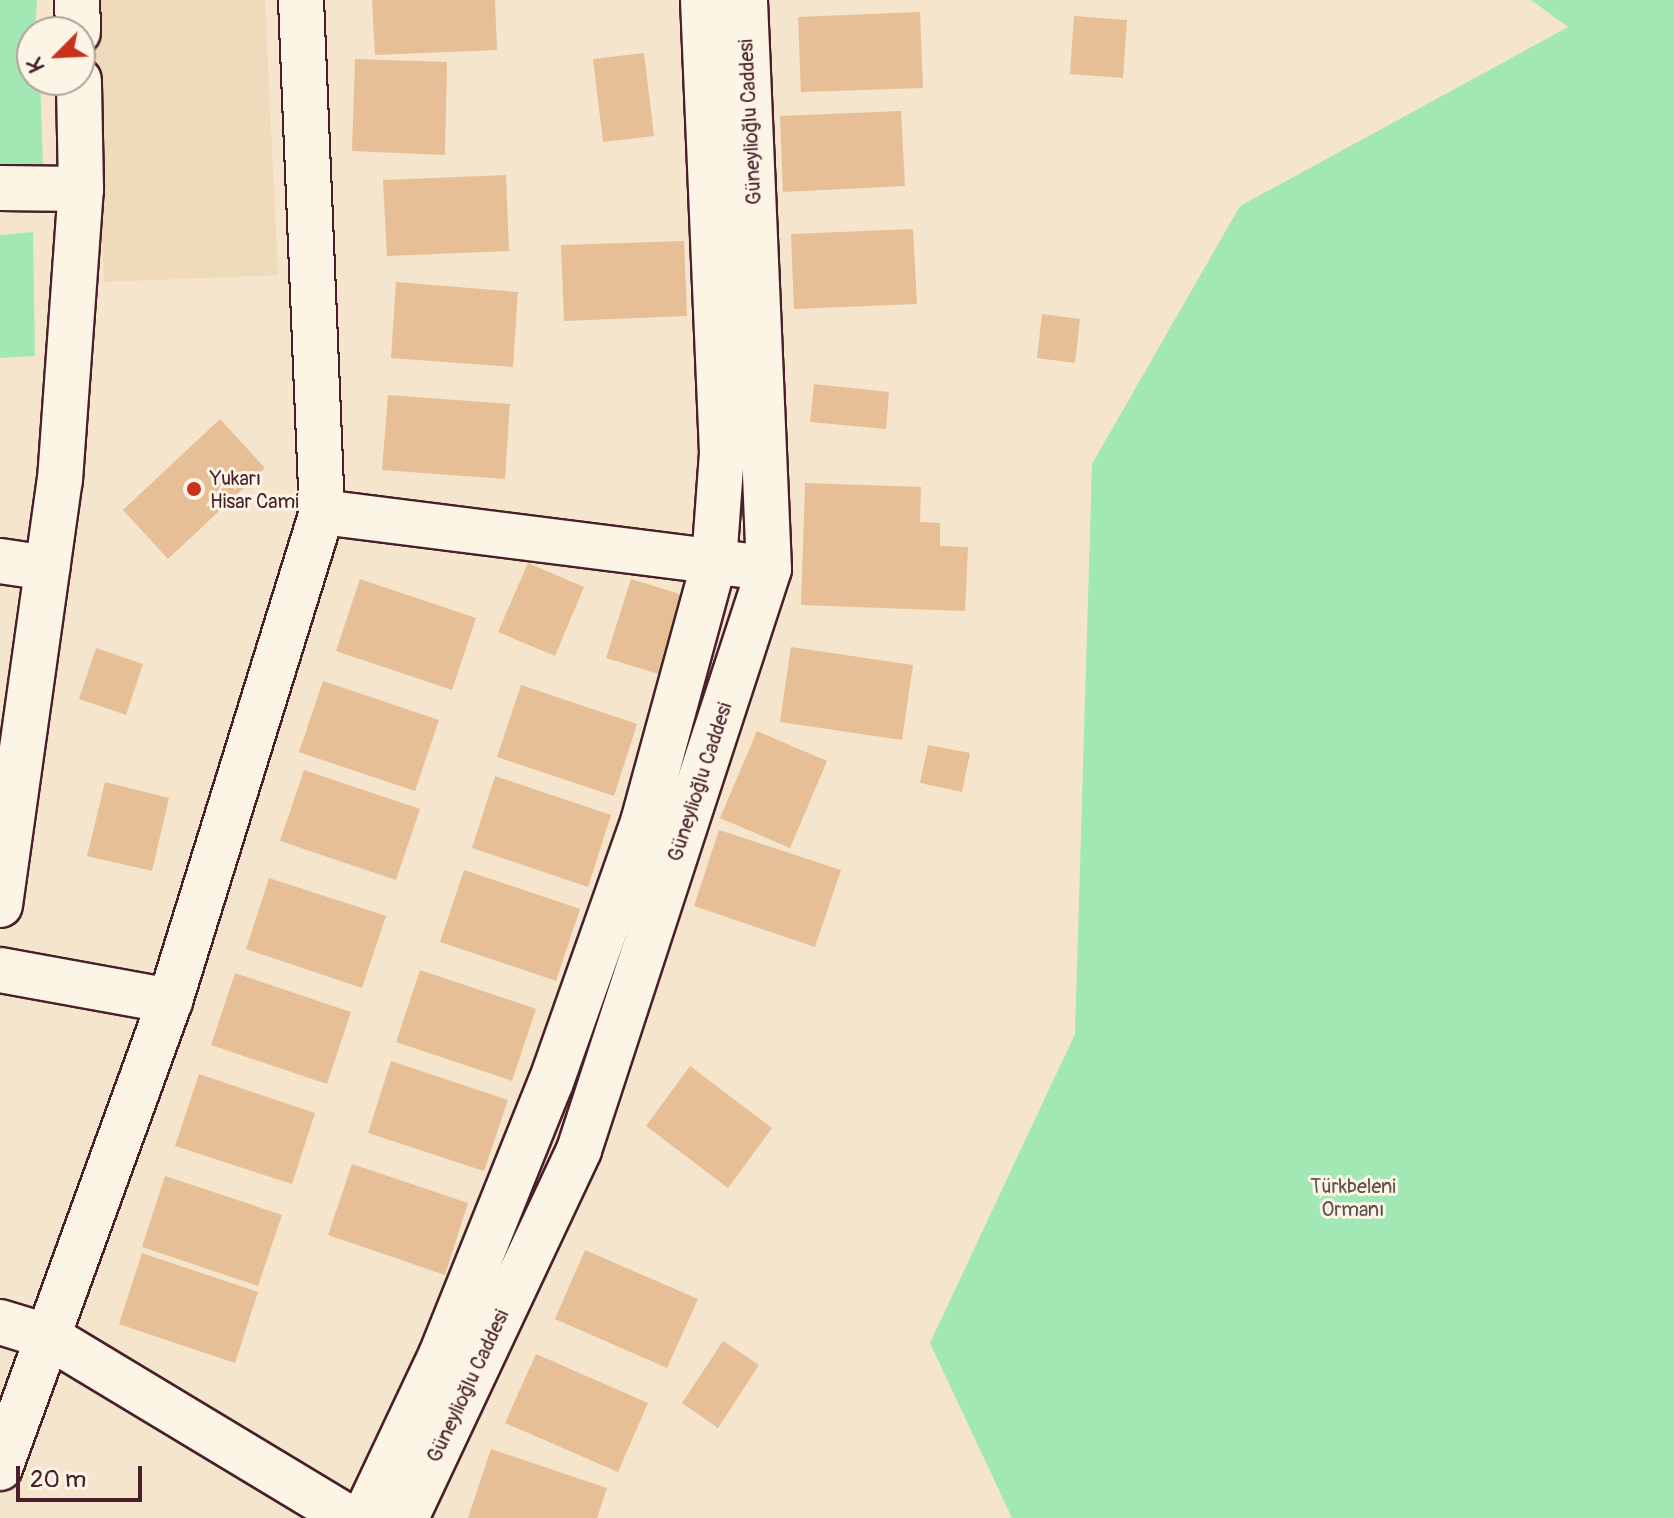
<!DOCTYPE html>
<meta charset="utf-8">
<style>
body{margin:0}
#map{position:relative;width:1674px;height:1518px;overflow:hidden;background:#f5e5cd;font-family:Pangolin,sans-serif}
div>[style]{position:absolute}
.built>*{inset:0;background:#f0dabc}
.green>*{inset:0;background:#a2e8b5}
.building>*{inset:0;background:#e6bf96}
.roads{filter:drop-shadow(2px 0 #4a1f2b) drop-shadow(-2px 0 #4a1f2b) drop-shadow(0 2px #4a1f2b) drop-shadow(0 -2px #4a1f2b)}
.minor>*{height:44px;margin:-22px;padding:0 22px;transform-origin:22px;border-radius:22px;background:#fcf5e5}
.dots>*{width:22px;height:22px;translate:-50% -50%;box-sizing:border-box;border:4px solid #fcf5e5;border-radius:50%}
span{translate:-50% -50%;white-space:nowrap;text-align:center;line-height:1.15;-webkit-text-stroke:6px #fcf5e5;paint-order:stroke}
.street-label{font-size:20px;color:#4a1f2b}
.poi-label{font-size:20px;color:#4a1f2b}
.left{translate:0 -50%;text-align:left}
.park-label{font-size:20px;color:#60514e}
.north{position:absolute;left:16px;top:16px;width:80px;height:80px;box-sizing:border-box;background:#fcf5e5;border:2px solid #b59f9b;border-radius:50%;rotate:246deg;font-size:22px;font-weight:700;line-height:32px;text-align:center;color:#4a1f2b}
.north::after{content:'';display:block;margin:auto;width:28px;height:36px;background:#c8321e;clip-path:polygon(50% 0,100% 100%,50% 72%,0 100%)}
.scale{position:absolute;left:16px;top:1466px;width:126px;height:36px;box-sizing:border-box;border:4px solid #4a1f2b;border-top:0;padding-left:10px;font-size:24px;line-height:28px;white-space:nowrap;color:#4a1f2b;-webkit-text-stroke:6px #fcf5e5;paint-order:stroke}
</style>
<div id="map">
<div class="built">
<div style="clip-path:polygon(92px 0,265px 0,278px 275px,104px 282px)"></div>
</div>
<div class="green">
<div style="clip-path:polygon(0 0,37px 0,32px 80px,40px 80px,43px 164px,0 164px)"></div>
<div style="clip-path:polygon(1531px 0,1674px 0,1674px 1518px,1012px 1518px,930px 1343px,1075px 1034px,1092px 464px,1240px 206px,1568px 27px)"></div>
<div style="clip-path:polygon(33px 232px,35px 356px,0 358px,0 235px)"></div>
</div>
<div class="building">
<div style="clip-path:polygon(372px 0,495px 0,497px 50px,375px 55px)"></div>
<div style="clip-path:polygon(920px 12px,923px 88px,801px 92px,798px 17px)"></div>
<div style="clip-path:polygon(1074px 16px,1127px 20px,1123px 78px,1070px 74px)"></div>
<div style="clip-path:polygon(644px 53px,654px 136px,603px 142px,593px 59px)"></div>
<div style="clip-path:polygon(355px 59px,447px 62px,445px 155px,352px 151px)"></div>
<div style="clip-path:polygon(901px 111px,905px 186px,783px 192px,780px 116px)"></div>
<div style="clip-path:polygon(506px 175px,509px 251px,387px 256px,383px 180px)"></div>
<div style="clip-path:polygon(913px 229px,917px 304px,794px 309px,791px 234px)"></div>
<div style="clip-path:polygon(684px 241px,687px 316px,564px 321px,561px 245px)"></div>
<div style="clip-path:polygon(396px 282px,518px 292px,513px 367px,391px 358px)"></div>
<div style="clip-path:polygon(1042px 314px,1080px 319px,1075px 363px,1037px 358px)"></div>
<div style="clip-path:polygon(814px 384px,889px 392px,886px 429px,810px 422px)"></div>
<div style="clip-path:polygon(388px 395px,510px 404px,505px 479px,382px 470px)"></div>
<div style="clip-path:polygon(220px 419px,265px 468px,168px 559px,123px 510px)"></div>
<div style="clip-path:polygon(805px 483px,921px 487px,920px 522px,940px 523px,940px 546px,968px 547px,965px 611px,801px 605px)"></div>
<div style="clip-path:polygon(528px 563px,584px 587px,555px 656px,498px 632px)"></div>
<div style="clip-path:polygon(360px 579px,476px 618px,452px 690px,336px 651px)"></div>
<div style="clip-path:polygon(631px 579px,686px 596px,662px 675px,606px 658px)"></div>
<div style="clip-path:polygon(791px 647px,913px 665px,902px 740px,780px 722px)"></div>
<div style="clip-path:polygon(96px 648px,143px 664px,126px 715px,79px 699px)"></div>
<div style="clip-path:polygon(323px 681px,439px 720px,415px 791px,299px 752px)"></div>
<div style="clip-path:polygon(521px 685px,637px 724px,614px 796px,497px 757px)"></div>
<div style="clip-path:polygon(757px 731px,827px 761px,790px 848px,720px 818px)"></div>
<div style="clip-path:polygon(928px 745px,970px 753px,962px 792px,920px 783px)"></div>
<div style="clip-path:polygon(304px 770px,420px 809px,396px 880px,280px 841px)"></div>
<div style="clip-path:polygon(495px 776px,611px 815px,588px 887px,472px 848px)"></div>
<div style="clip-path:polygon(105px 782px,169px 798px,152px 871px,87px 856px)"></div>
<div style="clip-path:polygon(719px 830px,841px 870px,815px 947px,694px 906px)"></div>
<div style="clip-path:polygon(464px 870px,580px 909px,556px 981px,440px 942px)"></div>
<div style="clip-path:polygon(269px 878px,386px 916px,362px 988px,246px 949px)"></div>
<div style="clip-path:polygon(420px 970px,536px 1009px,512px 1081px,396px 1042px)"></div>
<div style="clip-path:polygon(235px 973px,351px 1012px,327px 1084px,211px 1045px)"></div>
<div style="clip-path:polygon(391px 1061px,508px 1100px,484px 1171px,368px 1133px)"></div>
<div style="clip-path:polygon(690px 1066px,772px 1128px,728px 1188px,646px 1126px)"></div>
<div style="clip-path:polygon(199px 1074px,315px 1113px,292px 1184px,175px 1146px)"></div>
<div style="clip-path:polygon(352px 1164px,468px 1203px,445px 1275px,328px 1235px)"></div>
<div style="clip-path:polygon(165px 1176px,282px 1215px,258px 1286px,142px 1247px)"></div>
<div style="clip-path:polygon(585px 1250px,698px 1299px,667px 1368px,555px 1319px)"></div>
<div style="clip-path:polygon(142px 1253px,258px 1292px,235px 1363px,119px 1324px)"></div>
<div style="clip-path:polygon(723px 1341px,759px 1365px,718px 1428px,682px 1403px)"></div>
<div style="clip-path:polygon(536px 1354px,648px 1403px,618px 1472px,505px 1423px)"></div>
<div style="clip-path:polygon(491px 1449px,607px 1488px,597px 1518px,468px 1518px)"></div>
</div>
<div class="roads">
<div class="minor">
<div style="left:77px;top:0;width:32px;rotate:88deg"></div>
<div style="left:0;top:188px;width:81px;rotate:0.7deg"></div>
<div style="left:81px;top:189px;width:109px;rotate:-91.1deg"></div>
<div style="left:322px;top:512px;width:425px;rotate:7.2deg"></div>
<div style="left:0;top:561px;width:48px;rotate:8.5deg"></div>
<div style="left:0;top:905px;width:429px;rotate:-82deg"></div>
<div style="left:60px;top:480px;width:292px;rotate:-85.9deg"></div>
<div style="left:0;top:970px;width:173px;rotate:10.3deg"></div>
<div style="left:0;top:1322px;width:51px;rotate:17deg"></div>
<div style="left:49px;top:1337px;width:350px;rotate:31.1deg"></div>
<div style="left:0;top:1468px;width:497px;rotate:-70deg"></div>
<div style="left:170px;top:1001px;width:512px;rotate:-72.73deg"></div>
<div style="left:322px;top:512px;width:512px;rotate:-92.35deg"></div>
<div style="left:364px;top:1518px;width:180px;rotate:-64.7deg"></div>
<div style="left:441px;top:1355px;width:294px;rotate:-68.1deg"></div>
<div style="left:551px;top:1082px;width:276px;rotate:-70.5deg"></div>
<div style="left:643px;top:822px;width:270px;rotate:-74.7deg"></div>
<div style="left:714px;top:562px;width:109px;rotate:-85.8deg"></div>
<div style="left:722px;top:453px;width:453px;rotate:-92.4deg"></div>
<div style="left:406px;top:1518px;width:407px;rotate:-64.8deg"></div>
<div style="left:579px;top:1150px;width:611px;rotate:-71.89deg"></div>
<div style="left:769px;top:569px;width:570px;rotate:-92.42deg"></div>
</div>
</div>
<div class="dots">
<div style="left:194px;top:489px;background:#c8321e"></div>
</div>
<div class="street-label">
<span style="left:750px;top:122px;rotate:-93deg">Güneylioğlu Caddesi</span>
<span style="left:700px;top:782px;rotate:-72deg">Güneylioğlu Caddesi</span>
<span style="left:468px;top:1386px;rotate:-65deg">Güneylioğlu Caddesi</span>
</div>
<div class="poi-label">
<span class="left" style="left:210px;top:490px">Yukarı<br>Hisar Cami</span>
</div>
<div class="park-label">
<span style="left:1353px;top:1198px">Türkbeleni<br>Ormanı</span>
</div>
<div class="north">K</div>
<div class="scale">20 m</div>
</div>
